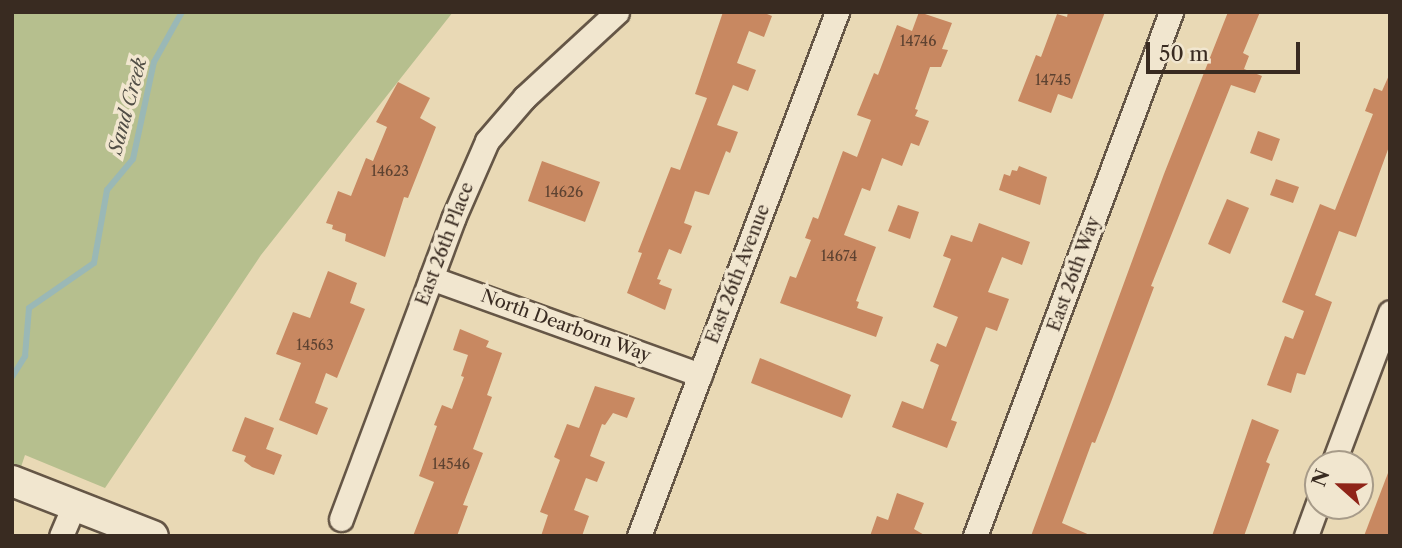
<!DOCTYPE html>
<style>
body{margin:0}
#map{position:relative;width:1402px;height:548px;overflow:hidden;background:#e9d9b5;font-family:"Libre Caslon Text",serif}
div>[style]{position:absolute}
.green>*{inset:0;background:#b6bf8e}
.stream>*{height:6px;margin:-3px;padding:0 3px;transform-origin:3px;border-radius:3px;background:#9ab8b6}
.building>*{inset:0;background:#c88861}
.roads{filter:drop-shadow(2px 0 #655646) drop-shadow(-2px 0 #655646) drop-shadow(0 2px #655646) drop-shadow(0 -2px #655646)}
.minor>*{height:23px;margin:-11.5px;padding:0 11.5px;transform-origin:11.5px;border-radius:11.5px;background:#f1e6cf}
.tertiary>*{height:30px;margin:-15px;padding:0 15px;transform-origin:15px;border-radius:15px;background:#f1e6cf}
span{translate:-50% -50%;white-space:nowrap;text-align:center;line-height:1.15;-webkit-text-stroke:7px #f1e6cf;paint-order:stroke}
.number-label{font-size:14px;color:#5d4231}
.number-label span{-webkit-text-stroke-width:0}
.street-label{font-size:18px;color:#392b21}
.water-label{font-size:19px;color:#514e46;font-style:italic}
.frame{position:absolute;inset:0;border:14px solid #392b21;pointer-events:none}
.north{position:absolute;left:1304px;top:450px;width:70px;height:70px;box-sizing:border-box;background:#f1e6cf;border:2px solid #a79b89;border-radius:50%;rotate:291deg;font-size:19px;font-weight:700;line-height:28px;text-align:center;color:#392b21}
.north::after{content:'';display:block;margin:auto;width:24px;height:32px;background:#8f2418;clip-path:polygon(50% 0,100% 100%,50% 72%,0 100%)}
.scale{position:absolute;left:1146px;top:42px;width:154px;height:32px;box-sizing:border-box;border:4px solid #392b21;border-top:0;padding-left:9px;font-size:21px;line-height:24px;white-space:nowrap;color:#392b21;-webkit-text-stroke:5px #f1e6cf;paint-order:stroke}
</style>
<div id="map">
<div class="green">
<div style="clip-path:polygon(12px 12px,453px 12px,261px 255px,105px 488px,25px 455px,12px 494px)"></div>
</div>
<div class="stream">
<div style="left:12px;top:377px;width:25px;rotate:-58deg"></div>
<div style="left:25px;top:356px;width:48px;rotate:-85.2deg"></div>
<div style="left:29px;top:308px;width:79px;rotate:-34.7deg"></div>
<div style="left:94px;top:263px;width:74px;rotate:-79.9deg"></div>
<div style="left:107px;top:190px;width:40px;rotate:-50deg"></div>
<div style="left:133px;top:159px;width:99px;rotate:-77.8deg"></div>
<div style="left:154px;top:62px;width:57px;rotate:-60.8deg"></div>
</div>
<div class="building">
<div style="clip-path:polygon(723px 12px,762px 12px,772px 16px,764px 37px,749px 31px,737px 63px,756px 70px,748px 91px,733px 85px,717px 125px,738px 132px,730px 153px,726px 151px,709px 195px,695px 191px,684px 223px,692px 226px,681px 254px,669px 249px,657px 279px,661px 280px,659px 284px,672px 289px,665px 310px,627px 293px,642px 253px,638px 252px,671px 167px,680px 170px,707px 98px,695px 94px)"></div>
<div style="clip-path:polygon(919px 12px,952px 23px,942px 49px,948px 50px,941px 67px,930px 67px,915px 109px,918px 110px,915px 116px,929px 121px,919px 146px,911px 143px,902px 166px,882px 158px,870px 191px,862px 188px,844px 235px,876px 247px,856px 301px,859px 302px,857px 308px,883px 317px,876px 337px,780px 303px,790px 276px,796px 278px,811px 240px,805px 238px,813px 217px,818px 219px,843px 151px,857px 157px,871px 120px,857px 115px,874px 73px,878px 75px,897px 25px,912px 31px)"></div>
<div style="clip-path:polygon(1068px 12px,1105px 12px,1072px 99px,1058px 94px,1051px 113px,1018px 101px,1036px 55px,1041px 57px,1057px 14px,1067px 17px)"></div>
<div style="clip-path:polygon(1228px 12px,1260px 12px,1243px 53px,1249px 56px,1244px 69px,1262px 76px,1255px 93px,1231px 85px,1151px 286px,1154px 287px,1111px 402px,1095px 443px,1092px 442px,1062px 523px,1092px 536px,1031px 536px,1164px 174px)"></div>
<div style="clip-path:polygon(1390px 73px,1390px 144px,1356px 237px,1339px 231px,1315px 295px,1332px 302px,1305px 375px,1297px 373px,1291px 393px,1267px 385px,1285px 336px,1293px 339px,1304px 311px,1282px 302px,1320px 204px,1335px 210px,1373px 114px,1365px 111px,1374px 88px,1382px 91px)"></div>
<div style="clip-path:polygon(398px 82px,430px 98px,420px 118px,436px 127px,408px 198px,404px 197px,385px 257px,345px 241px,346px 234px,332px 229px,333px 225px,326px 223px,338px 191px,351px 196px,366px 158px,373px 161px,387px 127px,376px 122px)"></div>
<div style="clip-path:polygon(1258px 131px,1280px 139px,1272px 161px,1250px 153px)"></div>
<div style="clip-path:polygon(542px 161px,600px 182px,585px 222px,528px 201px)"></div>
<div style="clip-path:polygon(1019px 166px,1047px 177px,1040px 205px,999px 190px,1004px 174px,1010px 176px,1012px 170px,1017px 171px)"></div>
<div style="clip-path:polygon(1276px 179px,1299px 187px,1293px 203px,1270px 195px)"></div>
<div style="clip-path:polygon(1227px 199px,1249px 208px,1230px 254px,1208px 244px)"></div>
<div style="clip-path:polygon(898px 205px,919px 212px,910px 239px,888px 231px)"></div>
<div style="clip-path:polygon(979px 223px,1030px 242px,1022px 265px,1002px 257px,988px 292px,1009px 299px,997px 331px,986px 327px,951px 420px,957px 422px,947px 448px,892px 427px,902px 401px,923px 409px,939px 365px,930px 361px,937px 343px,946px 347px,958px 317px,933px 307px,951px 259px,943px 256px,951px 235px,972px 242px)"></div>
<div style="clip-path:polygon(328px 271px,357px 283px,350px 303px,365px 309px,337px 378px,326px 373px,315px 403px,328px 408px,317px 435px,279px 420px,301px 363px,276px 354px,293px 312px,310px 318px)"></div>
<div style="clip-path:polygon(460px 329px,489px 341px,486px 347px,502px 353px,487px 395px,492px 397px,473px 449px,483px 453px,463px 505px,468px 506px,457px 536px,413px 536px,434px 482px,419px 476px,437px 426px,434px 425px,442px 405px,452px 409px,464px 377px,461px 376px,468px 355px,453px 350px)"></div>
<div style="clip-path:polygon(760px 358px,851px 395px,842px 418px,751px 383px)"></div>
<div style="clip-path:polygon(595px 386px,635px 398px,627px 418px,613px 413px,605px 425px,602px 424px,590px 456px,605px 462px,597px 482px,586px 478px,574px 510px,589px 516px,582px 536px,541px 536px,548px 515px,540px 512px,560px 460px,554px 457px,567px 424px,579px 428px)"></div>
<div style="clip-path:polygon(245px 417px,274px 428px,266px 449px,282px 455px,274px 475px,252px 467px,244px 461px,246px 456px,232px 451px)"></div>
<div style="clip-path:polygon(1252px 419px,1279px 430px,1266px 462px,1270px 464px,1244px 536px,1212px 536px)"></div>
<div style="clip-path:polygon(1388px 473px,1390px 536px,1364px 536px)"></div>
<div style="clip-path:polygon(897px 493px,924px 503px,914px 529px,926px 536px,870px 536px,877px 516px,888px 520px)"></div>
</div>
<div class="roads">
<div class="minor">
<div style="left:431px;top:278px;width:286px;rotate:19.8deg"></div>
<div style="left:1333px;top:464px;width:162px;rotate:-69.4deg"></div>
<div style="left:341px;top:519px;width:320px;rotate:-69.5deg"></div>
<div style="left:453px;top:219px;width:85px;rotate:-66.4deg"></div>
<div style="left:487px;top:141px;width:58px;rotate:-49.2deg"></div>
<div style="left:525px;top:97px;width:125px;rotate:-42.7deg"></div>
<div style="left:61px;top:536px;width:34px;rotate:-67deg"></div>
<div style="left:639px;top:536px;width:560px;rotate:-69.3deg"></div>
<div style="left:975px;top:536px;width:559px;rotate:-69.49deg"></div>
<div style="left:1306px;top:536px;width:35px;rotate:-70deg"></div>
</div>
<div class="tertiary">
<div style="left:12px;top:481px;width:151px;rotate:21.3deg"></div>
</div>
</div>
<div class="number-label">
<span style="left:918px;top:41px">14746</span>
<span style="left:1053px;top:80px">14745</span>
<span style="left:390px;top:171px">14623</span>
<span style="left:564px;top:192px">14626</span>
<span style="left:839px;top:256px">14674</span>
<span style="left:315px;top:345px">14563</span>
<span style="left:451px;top:464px">14546</span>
</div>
<div class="street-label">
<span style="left:445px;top:244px;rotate:-69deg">East 26th Place</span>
<span style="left:738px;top:274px;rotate:-69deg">East 26th Avenue</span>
<span style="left:1074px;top:274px;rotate:-70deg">East 26th Way</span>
<span style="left:566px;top:326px;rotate:20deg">North Dearborn Way</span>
</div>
<div class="water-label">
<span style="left:128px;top:106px;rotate:-75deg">Sand Creek</span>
</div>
<div class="frame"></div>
<div class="north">N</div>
<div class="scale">50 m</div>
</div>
